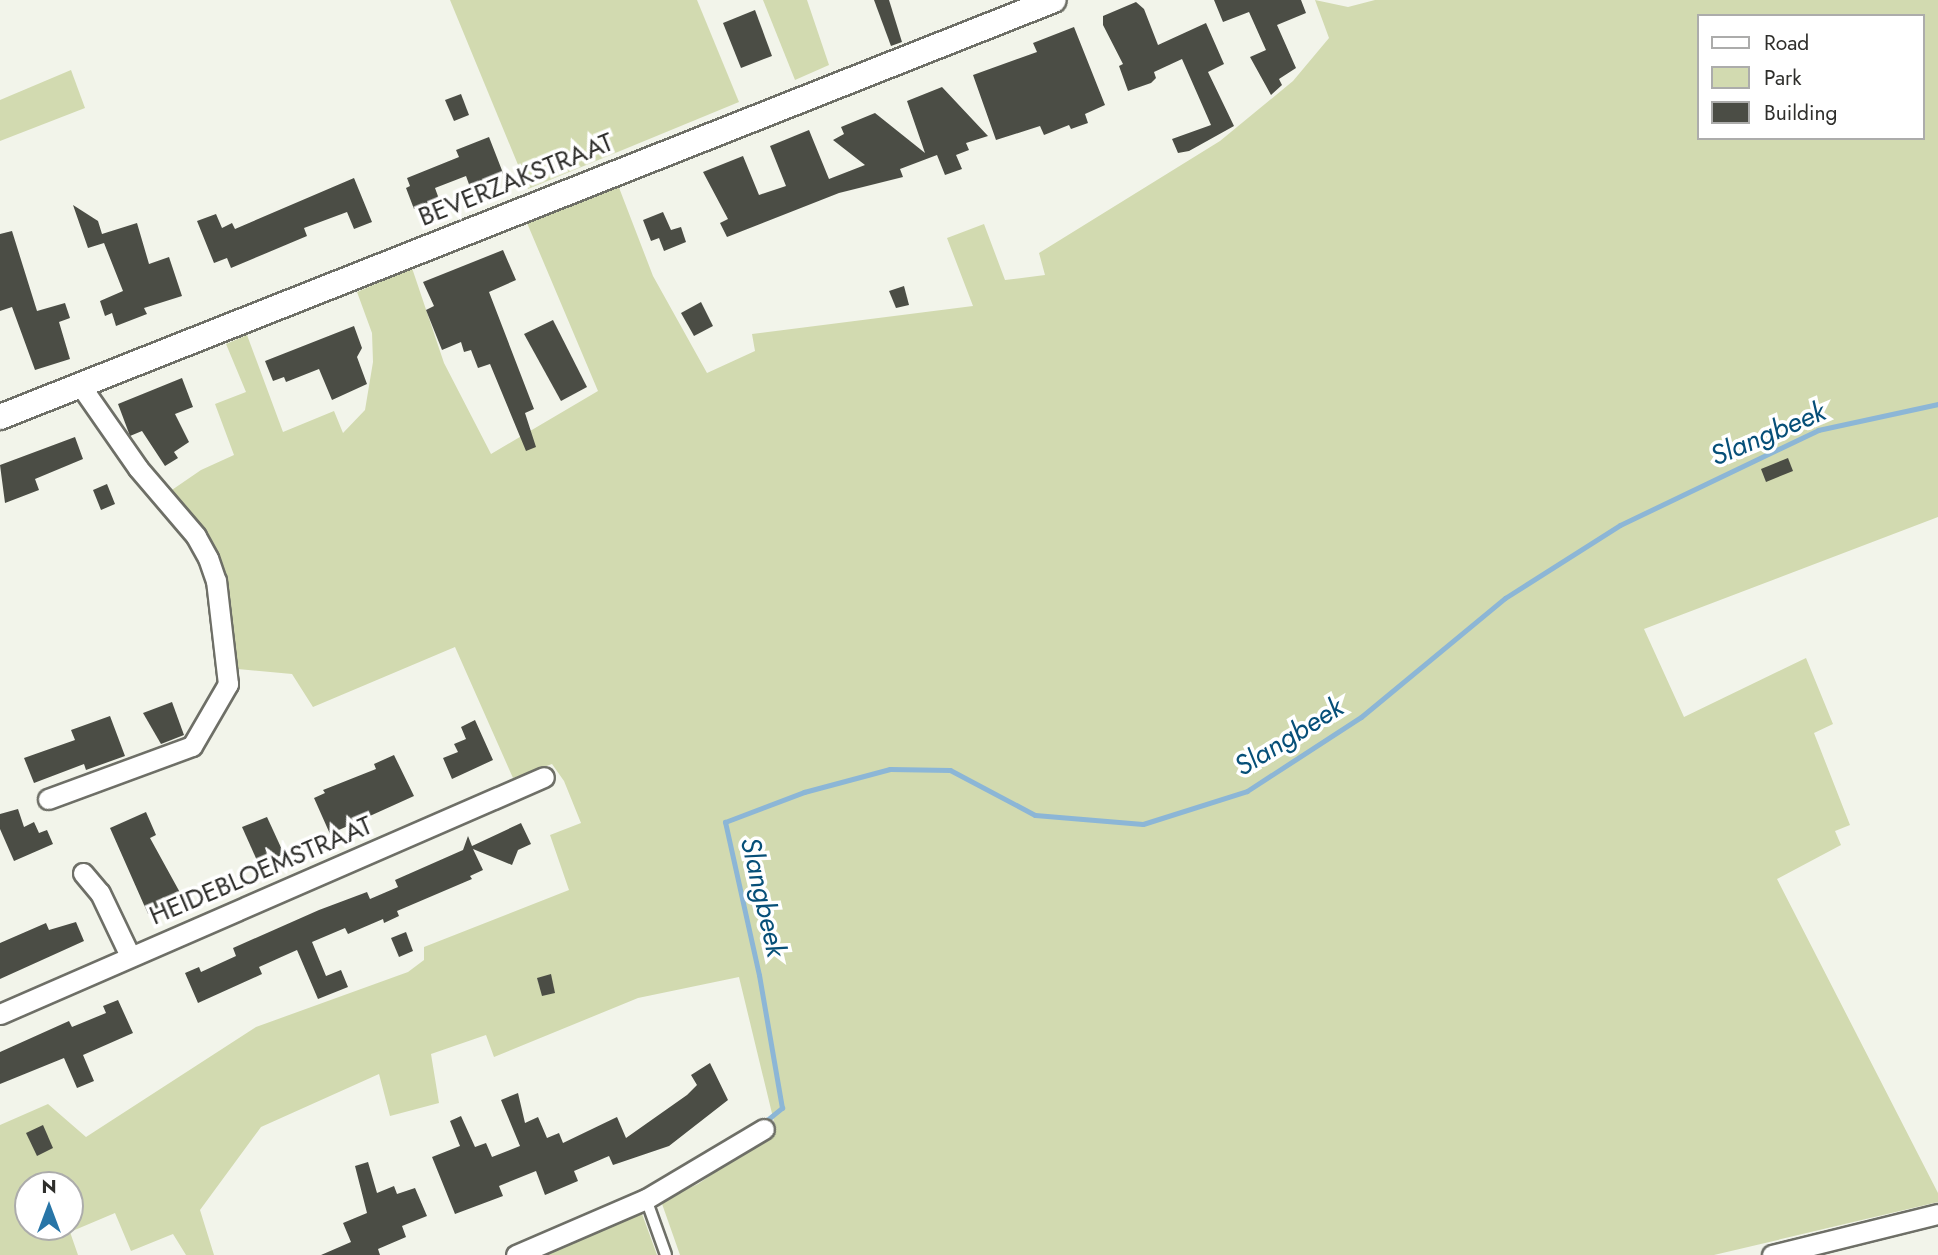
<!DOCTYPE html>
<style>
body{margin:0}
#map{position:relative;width:1938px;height:1255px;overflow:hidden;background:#f2f4ea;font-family:Jost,sans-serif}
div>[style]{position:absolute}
.green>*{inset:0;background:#d2dab0}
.stream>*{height:5px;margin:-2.5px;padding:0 2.5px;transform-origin:2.5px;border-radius:2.5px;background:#8cb6d6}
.building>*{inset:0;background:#4b4d45}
.roads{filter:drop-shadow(2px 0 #6e6f67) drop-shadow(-2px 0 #6e6f67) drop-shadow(0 2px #6e6f67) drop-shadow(0 -2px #6e6f67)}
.service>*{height:10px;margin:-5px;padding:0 5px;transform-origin:5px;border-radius:5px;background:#fff}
.minor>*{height:19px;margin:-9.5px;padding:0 9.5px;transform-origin:9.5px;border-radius:9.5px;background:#fff}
.tertiary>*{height:24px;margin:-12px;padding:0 12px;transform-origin:12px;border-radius:12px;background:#fff}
span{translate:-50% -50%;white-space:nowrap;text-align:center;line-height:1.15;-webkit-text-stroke:7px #fff;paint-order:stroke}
.street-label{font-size:26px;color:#2f2f2c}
.water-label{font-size:28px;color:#064f78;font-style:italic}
.legend{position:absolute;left:1697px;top:14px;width:228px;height:126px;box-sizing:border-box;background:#fff;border:2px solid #acacab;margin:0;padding:9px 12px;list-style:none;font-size:21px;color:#2f2f2c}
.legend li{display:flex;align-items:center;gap:14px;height:35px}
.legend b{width:35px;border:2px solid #acacab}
.north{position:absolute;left:14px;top:1171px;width:70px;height:70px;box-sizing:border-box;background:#fff;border:2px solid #acacab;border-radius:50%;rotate:0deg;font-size:19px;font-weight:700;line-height:28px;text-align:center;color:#2f2f2c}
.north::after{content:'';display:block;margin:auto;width:24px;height:32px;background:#2875a7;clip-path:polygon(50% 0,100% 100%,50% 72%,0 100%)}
</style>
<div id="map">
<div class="green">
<div style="clip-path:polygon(450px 0,697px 0,739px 102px,528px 189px)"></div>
<div style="clip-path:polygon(763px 0,807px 0,829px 65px,795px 80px)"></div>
<div style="clip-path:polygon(evenodd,1315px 0,1348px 7px,1375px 0,1938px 0,1938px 517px,1644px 629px,1684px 717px,1806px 658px,1833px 724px,1814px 733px,1850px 825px,1835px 831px,1841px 845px,1777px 879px,1938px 1193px,1938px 1202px,1714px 1255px,680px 1255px,661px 1201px,698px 1184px,776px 1130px,739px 977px,638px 998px,494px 1057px,486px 1035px,431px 1054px,439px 1103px,390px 1116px,379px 1074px,261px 1127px,200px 1210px,214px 1255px,186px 1255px,173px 1234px,131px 1251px,115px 1213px,70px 1232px,78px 1255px,0 1255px,0 1125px,48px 1104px,86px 1137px,256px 1027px,408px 972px,424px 960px,424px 947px,569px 890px,550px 835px,581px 823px,564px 781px,552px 764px,513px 778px,455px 647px,313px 707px,292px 674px,238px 669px,226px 602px,166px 494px,201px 470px,234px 455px,215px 404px,246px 392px,226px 344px,247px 335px,283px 432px,334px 411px,343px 433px,365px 410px,373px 362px,372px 333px,357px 292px,412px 268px,444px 363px,491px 454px,598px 391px,527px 223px,618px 185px,653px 276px,707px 373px,755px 351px,752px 334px,973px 306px,947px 238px,984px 224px,1005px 280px,1045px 275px,1039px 253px,1220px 141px,1293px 81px,1329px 38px,1315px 0,1698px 16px,1922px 16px,1922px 138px,1698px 138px,1698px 16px,1315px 0,28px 1185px,70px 1185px,70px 1227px,28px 1227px,28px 1185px)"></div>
<div style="clip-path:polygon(71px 70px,85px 108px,0 141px,0 100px)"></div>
<div style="clip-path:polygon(641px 1211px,657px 1255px,535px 1255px)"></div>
</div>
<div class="stream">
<div style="left:762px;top:1124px;width:26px;rotate:-39deg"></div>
<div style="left:782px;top:1108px;width:135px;rotate:-99.8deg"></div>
<div style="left:759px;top:975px;width:157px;rotate:-102.5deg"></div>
<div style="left:725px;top:822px;width:85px;rotate:-20.8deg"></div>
<div style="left:804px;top:792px;width:89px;rotate:-15deg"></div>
<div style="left:890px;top:769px;width:60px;rotate:1deg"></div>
<div style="left:950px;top:770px;width:96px;rotate:27.9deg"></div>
<div style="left:1035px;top:815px;width:108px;rotate:4.8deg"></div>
<div style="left:1143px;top:824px;width:109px;rotate:-17.6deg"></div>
<div style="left:1247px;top:791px;width:136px;rotate:-33deg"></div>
<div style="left:1361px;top:717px;width:187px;rotate:-39.6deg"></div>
<div style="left:1505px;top:598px;width:136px;rotate:-32.4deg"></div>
<div style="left:1620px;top:525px;width:220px;rotate:-25.6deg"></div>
<div style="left:1818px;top:430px;width:123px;rotate:-12.2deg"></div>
</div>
<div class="building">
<div style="clip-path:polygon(874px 0,889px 0,902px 42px,891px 46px)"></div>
<div style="clip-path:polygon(1214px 0,1301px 0,1306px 13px,1277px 25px,1296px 68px,1279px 79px,1282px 85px,1271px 95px,1250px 57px,1266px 50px,1249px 12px,1223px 22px)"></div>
<div style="clip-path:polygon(1136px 2px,1144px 9px,1158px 45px,1206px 23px,1224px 64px,1208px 72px,1234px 126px,1189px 151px,1178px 153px,1172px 139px,1211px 125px,1182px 59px,1154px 72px,1156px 78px,1151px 83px,1128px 91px,1119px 66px,1123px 64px,1103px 25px,1103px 16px)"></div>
<div style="clip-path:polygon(755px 10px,772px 56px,741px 68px,723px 23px)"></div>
<div style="clip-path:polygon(1074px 27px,1105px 105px,1085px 114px,1088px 123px,1071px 129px,1069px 125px,1044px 135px,1040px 126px,996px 140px,973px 75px,1037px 52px,1033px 43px)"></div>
<div style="clip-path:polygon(942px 87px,988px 136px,966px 143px,969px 150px,956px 155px,962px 169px,945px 175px,937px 155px,900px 169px,903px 177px,839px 193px,727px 237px,720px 223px,728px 219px,703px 172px,743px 156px,759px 195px,786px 186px,770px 146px,809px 130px,829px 179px,865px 165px,833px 140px,844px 134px,841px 127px,875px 113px,925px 153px,907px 101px)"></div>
<div style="clip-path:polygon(461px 94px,469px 115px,454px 121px,445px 100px)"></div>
<div style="clip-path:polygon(489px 137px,503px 173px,470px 187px,466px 176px,435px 188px,439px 199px,414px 209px,406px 188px,410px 186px,407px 178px,459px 157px,456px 150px)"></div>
<div style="clip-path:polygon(354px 178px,372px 222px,354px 229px,347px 212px,304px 228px,307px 236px,231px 268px,227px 258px,214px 263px,197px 221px,216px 214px,222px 228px,232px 223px,235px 229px)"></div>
<div style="clip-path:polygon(73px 205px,98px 221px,102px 234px,137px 223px,149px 264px,169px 257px,182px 296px,144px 308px,147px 314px,116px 326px,112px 313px,105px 316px,100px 301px,123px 291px,104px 243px,88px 248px)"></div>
<div style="clip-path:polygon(663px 212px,671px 230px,681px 227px,686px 242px,664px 251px,659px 238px,651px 241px,643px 220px)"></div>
<div style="clip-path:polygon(12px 231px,37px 311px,65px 303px,70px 318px,59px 322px,70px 359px,35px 370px,12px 307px,0 311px,0 234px)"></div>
<div style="clip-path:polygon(503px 250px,516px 280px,489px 292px,534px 409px,525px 413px,536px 447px,526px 451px,490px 364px,478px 368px,471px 350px,464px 352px,461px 342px,442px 350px,426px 310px,434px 306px,423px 282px)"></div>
<div style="clip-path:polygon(904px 286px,909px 305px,896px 308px,889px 291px)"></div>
<div style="clip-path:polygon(701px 302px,713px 326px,694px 336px,681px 313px)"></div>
<div style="clip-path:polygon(553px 320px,587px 387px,561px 401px,524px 334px)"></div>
<div style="clip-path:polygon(354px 326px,362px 348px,357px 357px,367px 384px,332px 400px,319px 369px,286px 382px,284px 377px,273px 381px,265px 361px)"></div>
<div style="clip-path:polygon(182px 378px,193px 407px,175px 414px,189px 442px,174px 452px,178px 458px,165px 466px,142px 431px,130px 436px,118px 404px)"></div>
<div style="clip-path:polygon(75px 437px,83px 459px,35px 479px,39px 490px,5px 503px,0 465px)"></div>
<div style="clip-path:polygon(1788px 458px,1793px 471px,1766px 482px,1761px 469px)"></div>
<div style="clip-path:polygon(107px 484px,115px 504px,101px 510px,93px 490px)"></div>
<div style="clip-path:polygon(172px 702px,184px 735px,161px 744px,143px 713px)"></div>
<div style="clip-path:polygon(110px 716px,125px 756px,86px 770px,84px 764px,34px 783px,24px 758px,75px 740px,71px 730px)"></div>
<div style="clip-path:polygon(475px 720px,493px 760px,452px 779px,443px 758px,458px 752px,454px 744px,466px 739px,461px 727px)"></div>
<div style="clip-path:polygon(394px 755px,414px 796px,330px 834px,314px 798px,325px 793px,323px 790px,376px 769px,374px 764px)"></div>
<div style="clip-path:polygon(18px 809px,24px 827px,34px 822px,39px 833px,47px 830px,53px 844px,14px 861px,0 829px,0 814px)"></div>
<div style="clip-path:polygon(146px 812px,156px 835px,150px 838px,183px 898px,148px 914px,110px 828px)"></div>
<div style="clip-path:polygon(267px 817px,284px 854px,259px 865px,242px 827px)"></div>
<div style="clip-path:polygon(521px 823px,531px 844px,518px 850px,512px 865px,473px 849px,483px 870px,470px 876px,472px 879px,397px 911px,399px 916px,384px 923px,383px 919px,348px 934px,345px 928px,312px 942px,326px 976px,341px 970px,348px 987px,318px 999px,297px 950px,259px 967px,262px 974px,198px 1003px,185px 973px,199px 967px,201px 972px,236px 956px,233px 948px,319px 910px,367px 892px,370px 899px,398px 887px,395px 880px,463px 850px,468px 836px,472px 846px)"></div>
<div style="clip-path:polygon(76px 922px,84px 941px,0 979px,0 943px,46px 923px,49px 930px)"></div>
<div style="clip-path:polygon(406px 932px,413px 951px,399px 957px,391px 938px)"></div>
<div style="clip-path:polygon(551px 974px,555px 993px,542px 996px,537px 978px)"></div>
<div style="clip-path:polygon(118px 1000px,133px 1033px,83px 1055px,94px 1081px,77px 1088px,64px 1058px,0 1084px,0 1052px,69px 1021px,72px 1027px,106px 1013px,103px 1006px)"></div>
<div style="clip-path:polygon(710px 1063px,728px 1100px,669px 1146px,613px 1165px,609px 1156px,574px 1171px,578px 1181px,545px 1195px,536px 1171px,499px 1186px,503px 1196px,455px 1214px,432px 1157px,460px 1146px,450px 1121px,461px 1116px,475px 1147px,486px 1143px,492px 1157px,520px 1146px,501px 1100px,518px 1093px,525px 1123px,538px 1117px,547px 1138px,559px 1133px,563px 1143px,617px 1117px,626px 1138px,687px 1095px,697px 1085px,691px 1075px)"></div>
<div style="clip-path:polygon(43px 1125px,53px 1148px,37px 1156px,26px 1133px)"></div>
<div style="clip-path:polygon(368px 1162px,377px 1193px,394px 1186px,397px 1194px,415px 1188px,427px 1216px,402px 1226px,406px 1237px,378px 1249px,380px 1255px,321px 1255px,351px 1242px,343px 1223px,367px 1213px,355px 1166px)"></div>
</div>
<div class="roads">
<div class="service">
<div style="left:646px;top:1199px;width:59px;rotate:70.3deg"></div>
</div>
<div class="minor">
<div style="left:48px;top:799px;width:153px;rotate:-20.2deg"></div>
<div style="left:192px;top:746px;width:72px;rotate:-59.9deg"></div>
<div style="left:228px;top:684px;width:104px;rotate:-96.6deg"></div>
<div style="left:216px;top:581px;width:24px;rotate:-109deg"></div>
<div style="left:208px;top:558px;width:25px;rotate:-119deg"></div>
<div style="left:196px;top:536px;width:89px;rotate:-130.5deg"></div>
<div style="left:138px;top:468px;width:101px;rotate:-124.9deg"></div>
<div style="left:83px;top:873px;width:26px;rotate:50deg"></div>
<div style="left:100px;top:893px;width:70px;rotate:64.5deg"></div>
<div style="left:0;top:1014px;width:593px;rotate:-23.54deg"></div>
<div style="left:516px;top:1255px;width:142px;rotate:-23.3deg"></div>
<div style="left:646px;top:1199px;width:137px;rotate:-30.7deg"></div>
<div style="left:1772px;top:1255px;width:171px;rotate:-13.9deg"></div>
</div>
<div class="tertiary">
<div style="left:0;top:417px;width:1133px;rotate:-21.59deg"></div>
</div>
</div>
<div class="street-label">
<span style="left:516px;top:180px;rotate:-22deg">BEVERZAKSTRAAT</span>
<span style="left:261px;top:871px;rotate:-23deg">HEIDEBLOEMSTRAAT</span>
</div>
<div class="water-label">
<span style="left:1768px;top:434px;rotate:-23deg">Slangbeek</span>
<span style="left:1289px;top:737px;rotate:-32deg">Slangbeek</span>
<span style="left:763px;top:897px;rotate:77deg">Slangbeek</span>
</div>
<ul class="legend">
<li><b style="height:9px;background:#fff"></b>Road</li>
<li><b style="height:19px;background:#d2dab0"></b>Park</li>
<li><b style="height:19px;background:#4b4d45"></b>Building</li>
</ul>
<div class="north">N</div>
</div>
